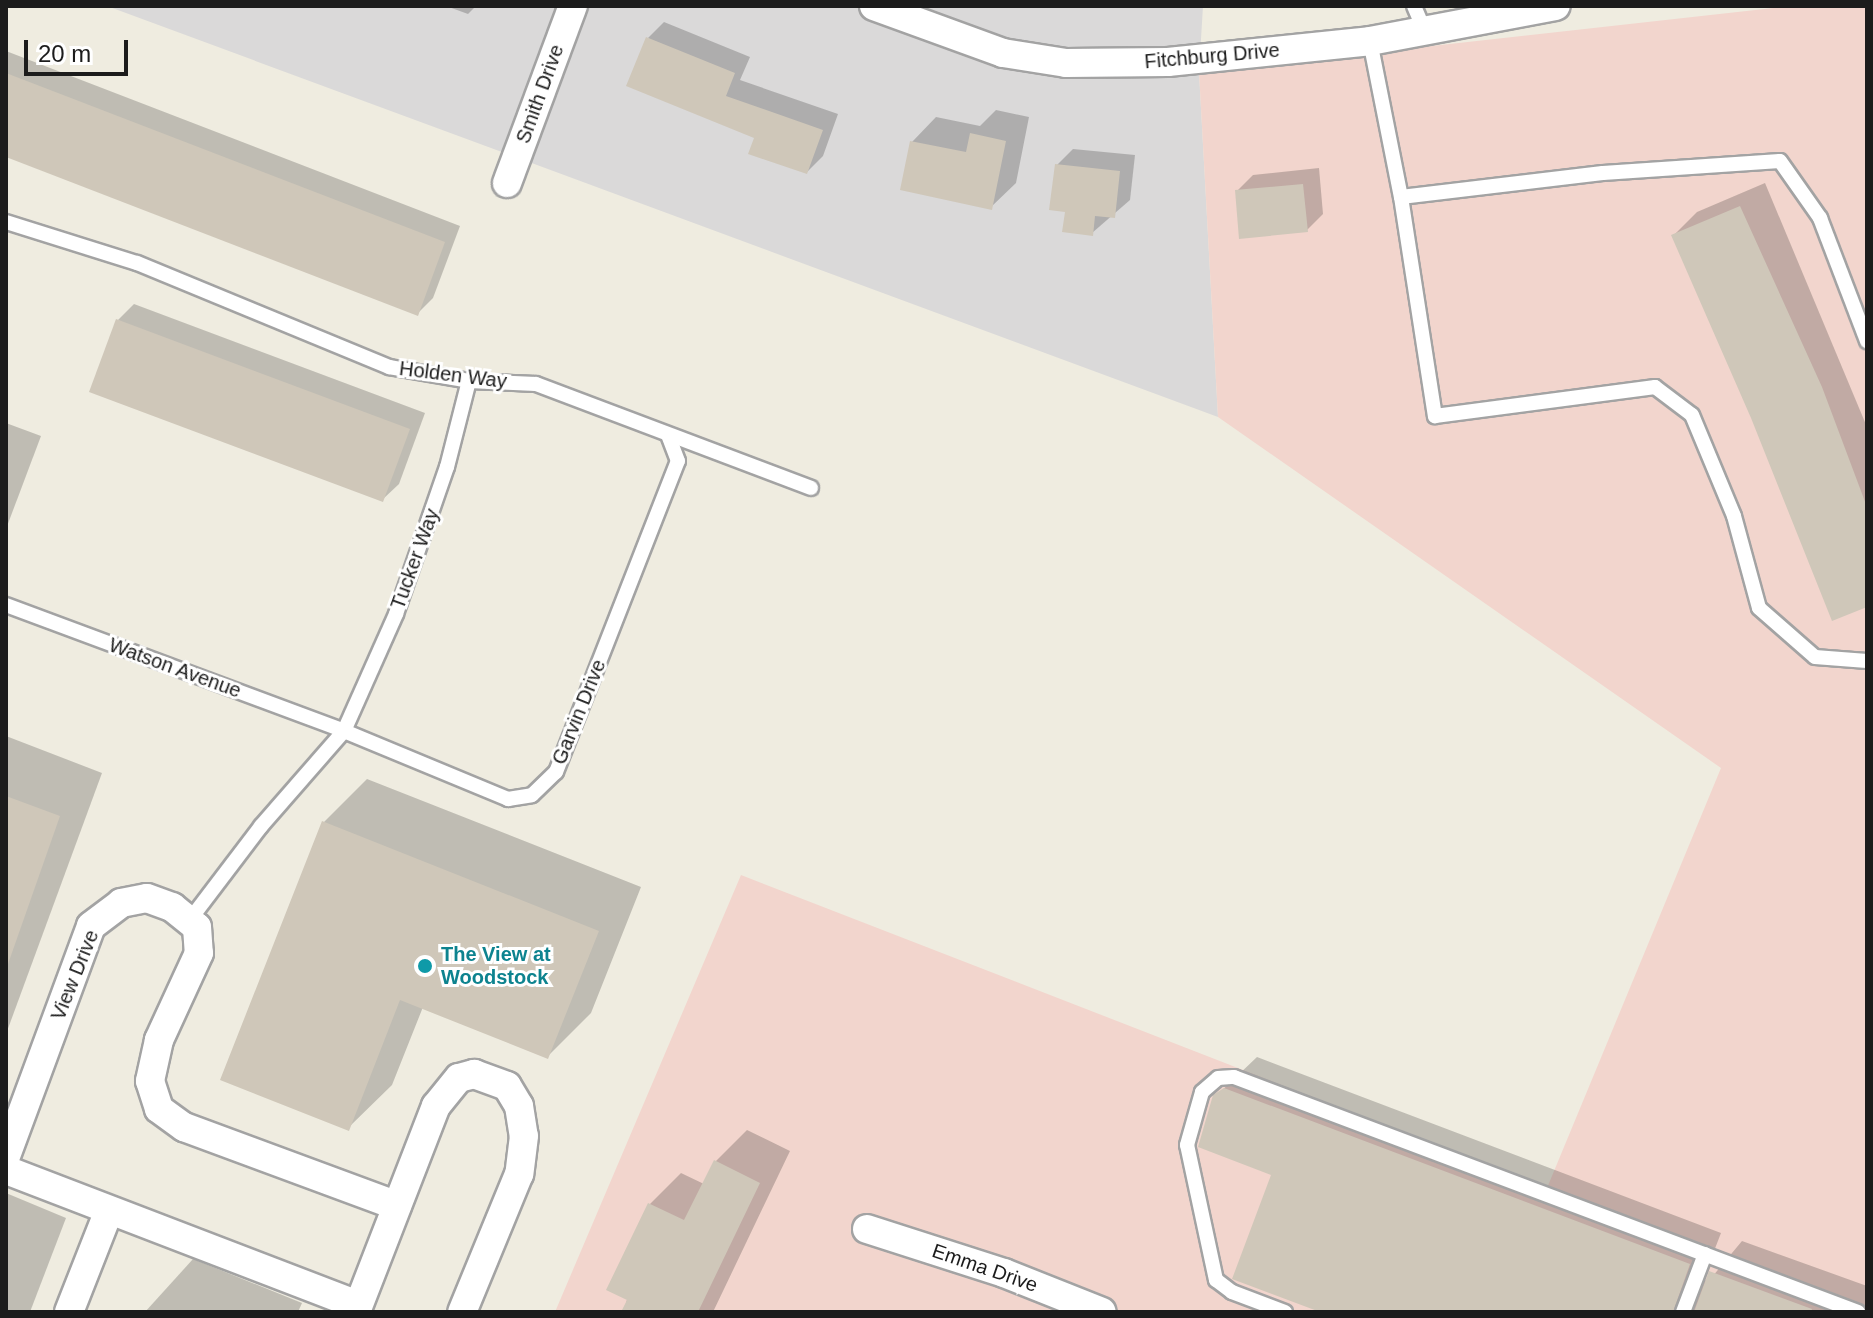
<!DOCTYPE html>
<style>
body{margin:0}
#map{position:relative;width:1873px;height:1318px;overflow:hidden;background:#efece0;font-family:Helvetica,sans-serif}
div>[style]{position:absolute}
.residential>*{inset:0;background:#dad9d9}
.commercial>*{inset:0;background:#f2d5cd}
.shadow>*{inset:0;background:#0003}
.building>*{inset:0;background:#cfc7b9}
.roads{filter:drop-shadow(2px 0 #a3a3a3) drop-shadow(-2px 0 #a3a3a3) drop-shadow(0 2px #a3a3a3) drop-shadow(0 -2px #a3a3a3)}
.service>*{height:14px;margin:-7px;padding:0 7px;transform-origin:7px;border-radius:7px;background:#fff}
.minor>*{height:28px;margin:-14px;padding:0 14px;transform-origin:14px;border-radius:14px;background:#fff}
.dots>*{width:22px;height:22px;translate:-50% -50%;box-sizing:border-box;border:4px solid #fff;border-radius:50%}
span{translate:-50% -50%;white-space:nowrap;text-align:center;line-height:1.15;-webkit-text-stroke:6px #fff;paint-order:stroke}
.street-label{font-size:20px;color:#1c1c1c}
.culture-label{font-size:20px;color:#0d838f;font-weight:700}
.left{translate:0 -50%;text-align:left}
.frame{position:absolute;inset:0;border:8px solid #1c1c1c;pointer-events:none}
.scale{position:absolute;left:24px;top:40px;width:104px;height:36px;box-sizing:border-box;border:4px solid #1c1c1c;border-top:0;padding-left:10px;font-size:24px;line-height:28px;white-space:nowrap;color:#1c1c1c;-webkit-text-stroke:6px #fff;paint-order:stroke}
</style>
<div id="map">
<div class="residential">
<div style="clip-path:polygon(107px 6px,1203px 6px,1199px 72px,1218px 417px)"></div>
</div>
<div class="commercial">
<div style="clip-path:polygon(1791px 6px,1867px 6px,1867px 1312px,555px 1312px,741px 875px,1547px 1188px,1721px 768px,1218px 417px,1199px 72px)"></div>
</div>
<div class="shadow">
<div style="clip-path:polygon(446px 6px,476px 6px,468px 14px)"></div>
<div style="clip-path:polygon(664px 22px,750px 57px,740px 80px,838px 114px,823px 156px,807px 172px,648px 38px)"></div>
<div style="clip-path:polygon(6px 51px,460px 226px,433px 298px,417px 314px,6px 155px)"></div>
<div style="clip-path:polygon(996px 110px,1029px 117px,1016px 183px,991px 207px,912px 142px,936px 117px,980px 126px)"></div>
<div style="clip-path:polygon(1073px 149px,1135px 155px,1130px 200px,1092px 233px,1067px 210px,1057px 165px)"></div>
<div style="clip-path:polygon(1319px 168px,1323px 214px,1307px 230px,1237px 191px,1253px 175px)"></div>
<div style="clip-path:polygon(1765px 183px,1867px 427px,1867px 605px,1753px 417px,1673px 236px,1697px 212px)"></div>
<div style="clip-path:polygon(134px 304px,425px 413px,399px 484px,382px 500px,118px 320px)"></div>
<div style="clip-path:polygon(6px 423px,41px 436px,6px 529px)"></div>
<div style="clip-path:polygon(6px 736px,102px 773px,6px 1034px)"></div>
<div style="clip-path:polygon(367px 779px,641px 887px,591px 1013px,548px 1056px,423px 1007px,392px 1085px,348px 1128px,324px 822px)"></div>
<div style="clip-path:polygon(1257px 1057px,1721px 1233px,1704px 1277px,1707px 1283px,1742px 1241px,1867px 1286px,1867px 1312px,1327px 1312px,1274px 1174px,1215px 1097px)"></div>
<div style="clip-path:polygon(747px 1130px,790px 1151px,713px 1312px,624px 1312px,650px 1204px,681px 1173px,704px 1184px,715px 1162px)"></div>
<div style="clip-path:polygon(6px 1193px,66px 1218px,30px 1312px,6px 1312px)"></div>
<div style="clip-path:polygon(193px 1259px,302px 1303px,298px 1312px,145px 1312px)"></div>
</div>
<div class="building">
<div style="clip-path:polygon(646px 37px,735px 73px,726px 96px,823px 130px,807px 174px,748px 154px,754px 138px,626px 86px)"></div>
<div style="clip-path:polygon(6px 73px,445px 242px,418px 316px,6px 157px)"></div>
<div style="clip-path:polygon(970px 133px,1006px 141px,992px 210px,900px 190px,910px 141px,966px 152px)"></div>
<div style="clip-path:polygon(1055px 164px,1120px 171px,1115px 218px,1095px 216px,1093px 236px,1062px 232px,1065px 212px,1049px 210px)"></div>
<div style="clip-path:polygon(1303px 184px,1308px 232px,1239px 239px,1235px 190px)"></div>
<div style="clip-path:polygon(1740px 206px,1822px 387px,1867px 507px,1867px 607px,1832px 621px,1751px 418px,1671px 235px)"></div>
<div style="clip-path:polygon(116px 319px,410px 429px,383px 502px,89px 392px)"></div>
<div style="clip-path:polygon(6px 796px,60px 816px,8px 964px,6px 964px)"></div>
<div style="clip-path:polygon(322px 821px,599px 931px,548px 1059px,400px 1000px,349px 1131px,220px 1080px)"></div>
<div style="clip-path:polygon(1224px 1088px,1690px 1264px,1673px 1312px,1320px 1312px,1232px 1279px,1271px 1175px,1198px 1147px,1213px 1095px)"></div>
<div style="clip-path:polygon(714px 1160px,760px 1183px,698px 1312px,621px 1312px,627px 1300px,606px 1290px,648px 1203px,684px 1220px)"></div>
<div style="clip-path:polygon(1709px 1271px,1812px 1309px,1811px 1312px,1694px 1312px)"></div>
</div>
<div class="roads">
<div class="service">
<div style="left:1414px;top:6px;width:28px;rotate:67deg"></div>
<div style="left:1370px;top:41px;width:159px;rotate:78.8deg"></div>
<div style="left:1401px;top:197px;width:222px;rotate:81.2deg"></div>
<div style="left:1435px;top:416px;width:222px;rotate:-7.5deg"></div>
<div style="left:1655px;top:387px;width:46px;rotate:37.1deg"></div>
<div style="left:1692px;top:415px;width:109px;rotate:67.4deg"></div>
<div style="left:1734px;top:516px;width:95px;rotate:74.8deg"></div>
<div style="left:1759px;top:608px;width:74px;rotate:41.2deg"></div>
<div style="left:1815px;top:657px;width:52px;rotate:4.4deg"></div>
<div style="left:1401px;top:197px;width:203px;rotate:-6.8deg"></div>
<div style="left:1603px;top:173px;width:177px;rotate:-3.9deg"></div>
<div style="left:1780px;top:161px;width:70px;rotate:54.9deg"></div>
<div style="left:1820px;top:218px;width:132px;rotate:69.1deg"></div>
<div style="left:6px;top:222px;width:137px;rotate:17.4deg"></div>
<div style="left:137px;top:263px;width:273px;rotate:22.4deg"></div>
<div style="left:389px;top:367px;width:81px;rotate:9.9deg"></div>
<div style="left:469px;top:381px;width:67px;rotate:2.6deg"></div>
<div style="left:536px;top:384px;width:294px;rotate:20.7deg"></div>
<div style="left:6px;top:605px;width:361px;rotate:20.4deg"></div>
<div style="left:344px;top:731px;width:178px;rotate:22.5deg"></div>
<div style="left:508px;top:799px;width:24px;rotate:-9deg"></div>
<div style="left:532px;top:795px;width:33px;rotate:-44deg"></div>
<div style="left:556px;top:772px;width:334px;rotate:-68.6deg"></div>
<div style="left:678px;top:461px;width:28px;rotate:-111deg"></div>
<div style="left:189px;top:921px;width:119px;rotate:-52.8deg"></div>
<div style="left:261px;top:826px;width:126px;rotate:-48.9deg"></div>
<div style="left:344px;top:731px;width:128px;rotate:-66deg"></div>
<div style="left:396px;top:614px;width:156px;rotate:-70.9deg"></div>
<div style="left:447px;top:467px;width:89px;rotate:-75.7deg"></div>
<div style="left:1285px;top:1312px;width:57px;rotate:-159.3deg"></div>
<div style="left:1232px;top:1292px;width:20px;rotate:-143deg"></div>
<div style="left:1216px;top:1280px;width:138px;rotate:-102.1deg"></div>
<div style="left:1187px;top:1145px;width:55px;rotate:-74.2deg"></div>
<div style="left:1202px;top:1092px;width:21px;rotate:-41deg"></div>
<div style="left:1218px;top:1078px;width:16px;rotate:-4deg"></div>
<div style="left:1234px;top:1077px;width:667px;rotate:20.64deg"></div>
<div style="left:1683px;top:1312px;width:62px;rotate:-69.2deg"></div>
</div>
<div class="minor">
<div style="left:874px;top:6px;width:137px;rotate:20deg"></div>
<div style="left:1003px;top:53px;width:64px;rotate:9deg"></div>
<div style="left:1066px;top:63px;width:102px;rotate:-0.6deg"></div>
<div style="left:1168px;top:62px;width:203px;rotate:-5.9deg"></div>
<div style="left:1370px;top:41px;width:189px;rotate:-10.7deg"></div>
<div style="left:507px;top:183px;width:189px;rotate:-69.6deg"></div>
<div style="left:6px;top:1156px;width:245px;rotate:-69.7deg"></div>
<div style="left:91px;top:926px;width:38px;rotate:-37deg"></div>
<div style="left:121px;top:903px;width:26px;rotate:-11deg"></div>
<div style="left:147px;top:898px;width:27px;rotate:20deg"></div>
<div style="left:172px;top:907px;width:32px;rotate:39deg"></div>
<div style="left:197px;top:927px;width:26px;rotate:86deg"></div>
<div style="left:199px;top:953px;width:96px;rotate:114.7deg"></div>
<div style="left:159px;top:1040px;width:42px;rotate:102.4deg"></div>
<div style="left:150px;top:1081px;width:29px;rotate:72deg"></div>
<div style="left:159px;top:1109px;width:31px;rotate:36deg"></div>
<div style="left:184px;top:1127px;width:227px;rotate:20.3deg"></div>
<div style="left:6px;top:1170px;width:377px;rotate:21deg"></div>
<div style="left:867px;top:1229px;width:144px;rotate:17.8deg"></div>
<div style="left:1004px;top:1273px;width:105px;rotate:21.7deg"></div>
<div style="left:69px;top:1312px;width:106px;rotate:-68.5deg"></div>
<div style="left:356px;top:1312px;width:221px;rotate:-68.8deg"></div>
<div style="left:436px;top:1106px;width:36px;rotate:-51deg"></div>
<div style="left:459px;top:1078px;width:16px;rotate:-15deg"></div>
<div style="left:474px;top:1074px;width:35px;rotate:20deg"></div>
<div style="left:507px;top:1086px;width:23px;rotate:59deg"></div>
<div style="left:519px;top:1106px;width:30px;rotate:81deg"></div>
<div style="left:524px;top:1136px;width:38px;rotate:97deg"></div>
<div style="left:519px;top:1174px;width:149px;rotate:112.4deg"></div>
</div>
</div>
<div class="dots">
<div style="left:425px;top:966px;background:#0f9aa8"></div>
</div>
<div class="street-label">
<span style="left:1212px;top:56px;rotate:-5deg">Fitchburg Drive</span>
<span style="left:540px;top:94px;rotate:-70deg">Smith Drive</span>
<span style="left:453px;top:375px;rotate:7deg">Holden Way</span>
<span style="left:415px;top:559px;rotate:-70deg">Tucker Way</span>
<span style="left:175px;top:668px;rotate:20deg">Watson Avenue</span>
<span style="left:579px;top:712px;rotate:-68deg">Garvin Drive</span>
<span style="left:75px;top:975px;rotate:-68deg">View Drive</span>
<span style="left:985px;top:1268px;rotate:19deg">Emma Drive</span>
</div>
<div class="culture-label">
<span class="left" style="left:441px;top:966px">The View at<br>Woodstock</span>
</div>
<div class="frame"></div>
<div class="scale">20 m</div>
</div>
